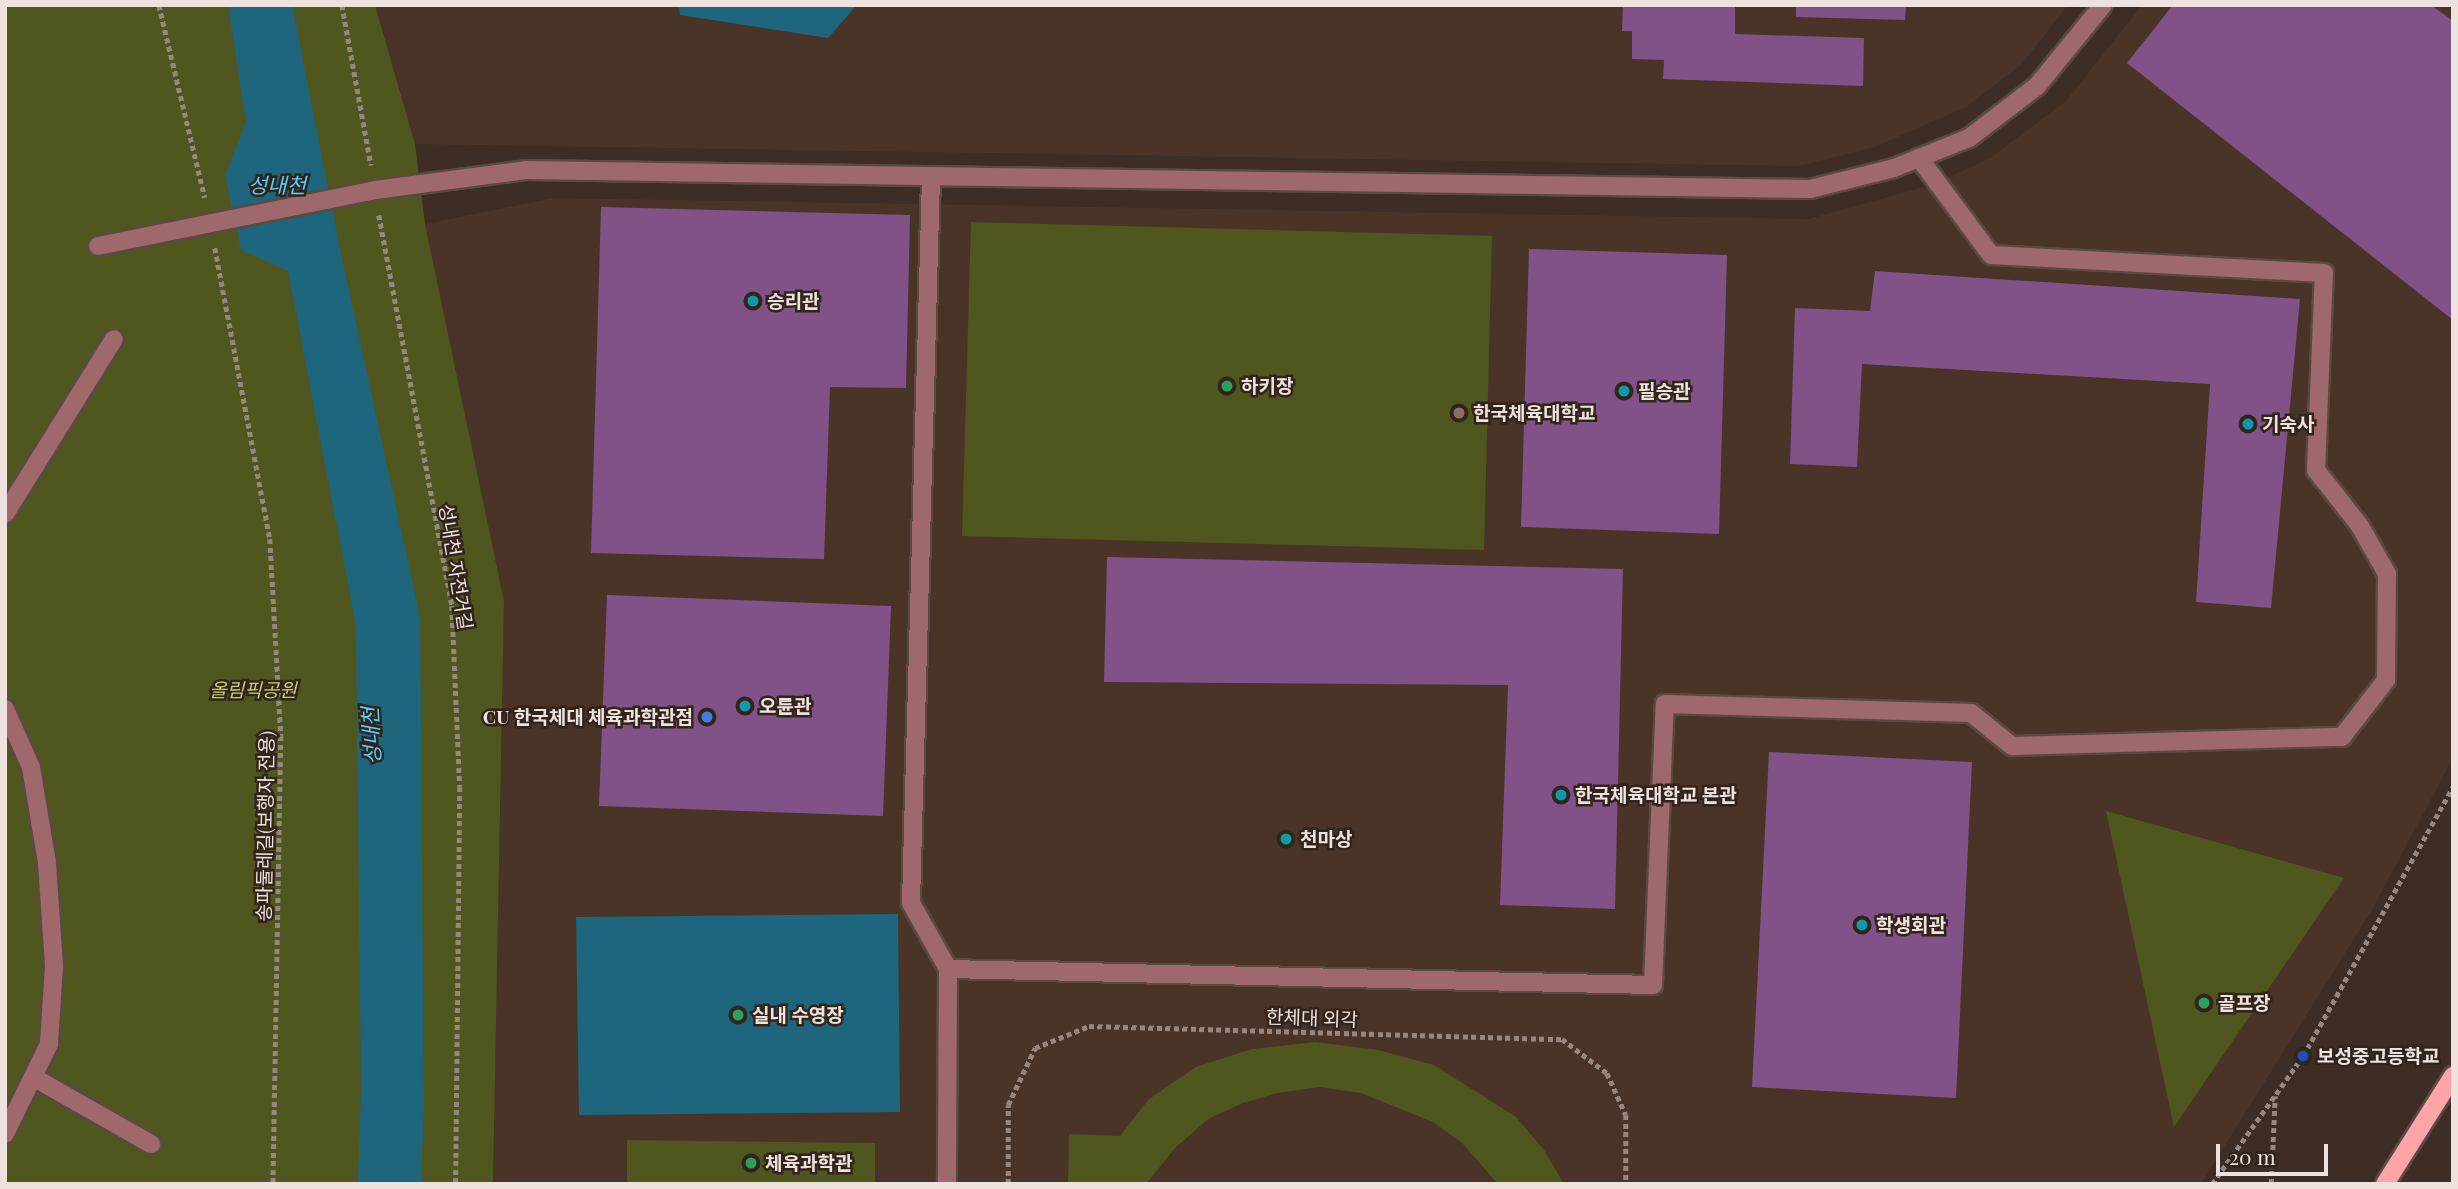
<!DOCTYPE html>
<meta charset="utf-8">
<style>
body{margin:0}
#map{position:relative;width:2458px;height:1189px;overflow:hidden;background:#3e2d24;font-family:"Playfair Display","Noto Sans KR",serif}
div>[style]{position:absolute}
.built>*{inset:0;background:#4a3427}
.green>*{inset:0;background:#4f571f}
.water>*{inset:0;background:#1d667e}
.building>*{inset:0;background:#805288}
.path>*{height:4.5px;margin-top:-2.25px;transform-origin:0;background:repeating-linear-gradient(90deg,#958780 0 5px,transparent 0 8.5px)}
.roads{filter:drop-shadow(2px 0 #5a4a42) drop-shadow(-2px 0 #5a4a42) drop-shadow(0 2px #5a4a42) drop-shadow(0 -2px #5a4a42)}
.minor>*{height:18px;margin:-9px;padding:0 9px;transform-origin:9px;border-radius:9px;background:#9f686b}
.major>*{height:18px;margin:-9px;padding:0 9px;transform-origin:9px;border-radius:9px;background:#ffa4a9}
.dots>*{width:19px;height:19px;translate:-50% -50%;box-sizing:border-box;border:4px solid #33241b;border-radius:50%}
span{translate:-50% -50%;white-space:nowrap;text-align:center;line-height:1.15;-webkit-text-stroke:5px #33241b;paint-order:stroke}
.poi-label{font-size:19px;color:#ede2dd;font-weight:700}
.left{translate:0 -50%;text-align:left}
.right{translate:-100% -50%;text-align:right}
.street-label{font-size:19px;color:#ede2dd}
.park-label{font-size:19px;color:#c2d36e;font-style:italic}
.water-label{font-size:21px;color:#4fd3ff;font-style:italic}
.frame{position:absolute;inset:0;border:7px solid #ede2dd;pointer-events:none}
.scale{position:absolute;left:2216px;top:1144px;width:112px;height:32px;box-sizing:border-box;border:4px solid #ede2dd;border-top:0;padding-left:9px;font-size:21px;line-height:24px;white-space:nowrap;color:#ede2dd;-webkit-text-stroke:5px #33241b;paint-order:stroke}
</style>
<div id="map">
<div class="built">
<div style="clip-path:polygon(375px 5px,2068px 5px,2022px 64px,1966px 107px,1875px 147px,1799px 166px,415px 144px)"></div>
<div style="clip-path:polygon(2142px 5px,2453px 5px,2453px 758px,2372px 910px,2201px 1184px,493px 1184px,504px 601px,425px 224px,554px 198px,1809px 219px,1934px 184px,1990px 158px,2066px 101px)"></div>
</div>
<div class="green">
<div style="clip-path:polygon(5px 5px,375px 5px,415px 144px,425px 224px,504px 601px,493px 1184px,5px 1184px)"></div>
<div style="clip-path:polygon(971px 222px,1492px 236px,1484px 550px,962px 536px)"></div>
<div style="clip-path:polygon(2106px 811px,2344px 878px,2174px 1127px)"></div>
<div style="clip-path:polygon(1315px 1042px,1378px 1050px,1434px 1065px,1516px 1117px,1544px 1150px,1564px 1184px,1498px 1184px,1462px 1143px,1433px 1122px,1361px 1093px,1320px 1087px,1277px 1093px,1243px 1103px,1208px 1119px,1175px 1148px,1146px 1184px,1068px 1184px,1069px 1134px,1120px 1136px,1149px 1099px,1196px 1067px,1252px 1049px)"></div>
<div style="clip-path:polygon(627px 1140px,875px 1143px,875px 1184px,627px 1184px)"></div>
</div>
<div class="water">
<div style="clip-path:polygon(228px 5px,292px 5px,341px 254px,420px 617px,424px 1106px,421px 1184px,358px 1184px,361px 1089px,356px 626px,288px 271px,241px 250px,225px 176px,246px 122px)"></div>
<div style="clip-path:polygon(679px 5px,857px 5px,828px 38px,680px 15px)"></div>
<div style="clip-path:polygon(898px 914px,900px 1112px,579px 1115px,576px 917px)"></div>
</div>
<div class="building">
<div style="clip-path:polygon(1623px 5px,1735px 5px,1735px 34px,1864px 38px,1863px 86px,1663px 79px,1664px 60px,1632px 59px,1632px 31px,1622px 31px)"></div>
<div style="clip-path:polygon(1796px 5px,1906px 5px,1905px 20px,1796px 17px)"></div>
<div style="clip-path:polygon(2173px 5px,2431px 5px,2453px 21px,2453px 320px,2127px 63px)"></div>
<div style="clip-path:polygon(601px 207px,910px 215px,906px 388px,830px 387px,824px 559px,591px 553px)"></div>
<div style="clip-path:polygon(1529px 249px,1727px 255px,1719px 534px,1521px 527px)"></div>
<div style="clip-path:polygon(1875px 271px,2300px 299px,2271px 608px,2196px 602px,2210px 384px,1862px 364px,1857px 467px,1790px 464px,1795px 308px,1870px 311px)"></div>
<div style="clip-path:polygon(1107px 557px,1623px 569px,1615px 909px,1500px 905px,1508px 685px,1104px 682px)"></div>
<div style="clip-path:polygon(607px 595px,891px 606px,883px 816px,599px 806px)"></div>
<div style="clip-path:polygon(1769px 752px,1972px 762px,1956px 1098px,1752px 1087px)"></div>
</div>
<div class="path">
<div style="left:159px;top:5px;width:198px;rotate:76.6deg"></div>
<div style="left:342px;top:5px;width:163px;rotate:79.7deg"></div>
<div style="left:379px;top:215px;width:398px;rotate:79.4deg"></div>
<div style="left:452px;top:606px;width:181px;rotate:87.5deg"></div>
<div style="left:460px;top:787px;width:397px;rotate:90.6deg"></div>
<div style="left:215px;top:248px;width:296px;rotate:79.3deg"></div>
<div style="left:270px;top:539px;width:197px;rotate:86.8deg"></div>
<div style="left:281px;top:736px;width:448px;rotate:91deg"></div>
<div style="left:1008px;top:1184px;width:79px;rotate:-90deg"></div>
<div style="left:1008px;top:1105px;width:63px;rotate:-64.7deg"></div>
<div style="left:1035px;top:1048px;width:58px;rotate:-22.2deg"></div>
<div style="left:1089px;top:1026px;width:473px;rotate:1.6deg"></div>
<div style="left:1562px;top:1039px;width:56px;rotate:37.1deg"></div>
<div style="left:1607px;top:1073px;width:46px;rotate:65.7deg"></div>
<div style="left:1626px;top:1115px;width:69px;rotate:90deg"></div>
<div style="left:2212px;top:1184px;width:157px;rotate:-54.6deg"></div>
<div style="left:2303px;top:1056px;width:309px;rotate:-60.9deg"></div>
<div style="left:2271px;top:1184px;width:88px;rotate:-87.4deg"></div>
</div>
<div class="roads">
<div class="minor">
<div style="left:931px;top:177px;width:726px;rotate:91.58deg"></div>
<div style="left:911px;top:903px;width:76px;rotate:60.7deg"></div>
<div style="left:948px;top:969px;width:215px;rotate:90.3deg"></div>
<div style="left:98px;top:246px;width:283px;rotate:-11.4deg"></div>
<div style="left:375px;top:190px;width:152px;rotate:-7.5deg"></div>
<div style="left:526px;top:170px;width:1284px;rotate:0.85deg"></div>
<div style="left:1810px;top:189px;width:87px;rotate:-14deg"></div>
<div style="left:1894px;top:168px;width:81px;rotate:-21.8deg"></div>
<div style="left:1969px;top:138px;width:86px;rotate:-37.4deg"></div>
<div style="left:2037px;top:86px;width:104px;rotate:-50.8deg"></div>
<div style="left:5px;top:514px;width:206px;rotate:-58.1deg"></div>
<div style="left:5px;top:709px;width:64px;rotate:65.9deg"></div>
<div style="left:31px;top:767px;width:97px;rotate:80.5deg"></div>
<div style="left:47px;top:863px;width:103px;rotate:86.1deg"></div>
<div style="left:54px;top:966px;width:78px;rotate:93.7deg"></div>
<div style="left:49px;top:1044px;width:100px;rotate:116.1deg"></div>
<div style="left:948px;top:969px;width:705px;rotate:1.3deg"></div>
<div style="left:1653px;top:985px;width:281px;rotate:-87.6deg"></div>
<div style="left:1665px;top:704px;width:306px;rotate:1.7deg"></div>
<div style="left:1971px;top:713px;width:53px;rotate:38.8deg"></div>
<div style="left:2012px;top:746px;width:330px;rotate:-1.6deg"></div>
<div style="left:2342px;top:737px;width:72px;rotate:-52.3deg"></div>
<div style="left:2386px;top:680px;width:106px;rotate:-89.5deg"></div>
<div style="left:2387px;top:574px;width:55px;rotate:-119.4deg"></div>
<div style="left:2360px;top:526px;width:71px;rotate:-128.2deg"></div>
<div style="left:2316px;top:470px;width:197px;rotate:-87.7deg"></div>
<div style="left:2324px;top:273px;width:333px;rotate:-176.9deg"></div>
<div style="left:1991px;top:255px;width:121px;rotate:-126.6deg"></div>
<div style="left:33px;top:1077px;width:136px;rotate:29.6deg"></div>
</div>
<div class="major">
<div style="left:2385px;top:1184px;width:128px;rotate:-57.8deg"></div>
</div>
</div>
<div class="dots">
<div style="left:753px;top:301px;background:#0f9aa8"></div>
<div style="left:1227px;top:386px;background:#2e9e5b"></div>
<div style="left:1624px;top:391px;background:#0f9aa8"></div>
<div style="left:1459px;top:413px;background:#8d6e63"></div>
<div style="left:2248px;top:424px;background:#0f9aa8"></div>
<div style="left:745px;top:706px;background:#0f9aa8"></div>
<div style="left:707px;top:717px;background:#3f7fe0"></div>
<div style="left:1561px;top:795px;background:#0f9aa8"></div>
<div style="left:1286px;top:839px;background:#0f9aa8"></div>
<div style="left:1862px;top:925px;background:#0f9aa8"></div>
<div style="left:2204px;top:1003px;background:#2e9e5b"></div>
<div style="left:738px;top:1015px;background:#2e9e5b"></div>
<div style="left:2303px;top:1056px;background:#1a4fb4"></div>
<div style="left:751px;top:1163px;background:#2e9e5b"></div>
</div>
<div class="poi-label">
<span class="left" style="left:767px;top:301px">승리관</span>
<span class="left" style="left:1241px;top:386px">하키장</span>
<span class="left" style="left:1638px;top:391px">필승관</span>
<span class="left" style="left:1473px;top:413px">한국체육대학교</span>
<span class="left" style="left:2262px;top:424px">기숙사</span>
<span class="left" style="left:759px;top:706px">오륜관</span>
<span class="right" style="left:693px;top:717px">CU 한국체대 체육과학관점</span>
<span class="left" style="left:1575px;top:795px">한국체육대학교 본관</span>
<span class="left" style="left:1300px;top:839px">천마상</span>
<span class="left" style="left:1876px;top:925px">학생회관</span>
<span class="left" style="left:2218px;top:1003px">골프장</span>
<span class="left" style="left:752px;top:1015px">실내 수영장</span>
<span class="left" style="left:2317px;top:1056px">보성중고등학교</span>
<span class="left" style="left:765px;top:1163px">체육과학관</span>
</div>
<div class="street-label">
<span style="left:456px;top:567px;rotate:81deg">성내천 자전거길</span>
<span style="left:265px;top:826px;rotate:-89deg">송파둘레길(보행자 전용)</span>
<span style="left:1312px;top:1018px;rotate:2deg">한체대 외각</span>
</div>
<div class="park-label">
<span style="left:253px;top:690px">올림픽공원</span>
</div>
<div class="water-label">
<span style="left:277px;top:184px">성내천</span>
<span style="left:370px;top:736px;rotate:-93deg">성내천</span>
</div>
<div class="frame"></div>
<div class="scale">20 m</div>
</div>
